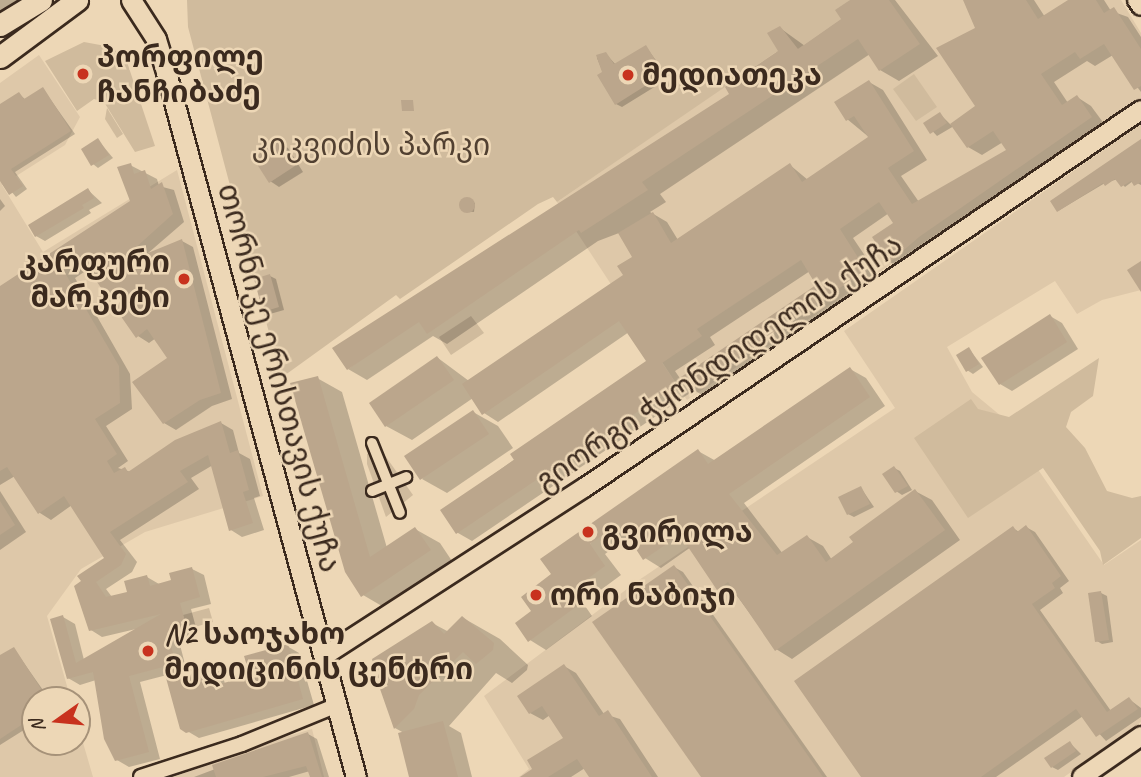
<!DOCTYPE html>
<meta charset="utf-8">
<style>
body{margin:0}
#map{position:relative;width:1141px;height:777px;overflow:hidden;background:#edd7b6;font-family:Caveat,"Noto Sans Georgian",sans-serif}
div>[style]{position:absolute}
.built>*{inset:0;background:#dec8a9}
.green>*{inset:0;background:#d0bb9d}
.shadow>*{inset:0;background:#0003}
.building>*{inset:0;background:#bba68c}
.round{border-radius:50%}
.roads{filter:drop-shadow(2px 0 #3b2a1e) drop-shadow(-2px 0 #3b2a1e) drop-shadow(0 2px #3b2a1e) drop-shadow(0 -2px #3b2a1e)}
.pedestrian>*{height:10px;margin:-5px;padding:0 5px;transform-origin:5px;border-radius:5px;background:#edd7b6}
.minor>*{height:14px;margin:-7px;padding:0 7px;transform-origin:7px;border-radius:7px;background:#edd7b6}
.tertiary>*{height:18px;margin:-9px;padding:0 9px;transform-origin:9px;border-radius:9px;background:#edd7b6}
.secondary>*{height:19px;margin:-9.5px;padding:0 9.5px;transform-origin:9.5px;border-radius:9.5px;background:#edd7b6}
.primary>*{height:21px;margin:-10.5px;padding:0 10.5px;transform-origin:10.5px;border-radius:10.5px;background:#edd7b6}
.dots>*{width:19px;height:19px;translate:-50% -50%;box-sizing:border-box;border:4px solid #edd7b6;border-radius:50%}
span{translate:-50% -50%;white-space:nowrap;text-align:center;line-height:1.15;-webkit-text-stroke:5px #edd7b6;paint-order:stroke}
.poi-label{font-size:30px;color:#3b2a1e;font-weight:700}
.left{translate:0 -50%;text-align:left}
.right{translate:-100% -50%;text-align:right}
.park-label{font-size:30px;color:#514031}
.street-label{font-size:30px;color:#3b2a1e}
.north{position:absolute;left:21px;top:686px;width:70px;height:70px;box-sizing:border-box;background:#edd7b6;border:2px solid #a69279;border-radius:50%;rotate:255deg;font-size:19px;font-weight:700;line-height:28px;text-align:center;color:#3b2a1e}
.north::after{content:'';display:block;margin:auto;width:24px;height:32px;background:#c8321e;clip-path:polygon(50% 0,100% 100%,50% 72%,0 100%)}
</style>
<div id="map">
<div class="built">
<div style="clip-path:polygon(850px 0,1121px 0,1141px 33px,1141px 98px,687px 400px,557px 202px)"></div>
<div style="clip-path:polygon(39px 55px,80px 117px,65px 145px,2px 185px,43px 252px,177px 170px,263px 496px,145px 532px,81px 569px,47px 616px,71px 700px,35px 700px,35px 742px,77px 742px,77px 722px,93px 777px,0 777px,0 83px)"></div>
<div style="clip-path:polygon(1141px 124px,1141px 290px,1102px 300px,1077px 314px,1055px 281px,947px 347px,972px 392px,1001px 416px,1104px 565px,1141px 540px,1141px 722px,1064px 777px,519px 777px,529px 769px,484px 696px,639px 580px,895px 408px,844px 331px)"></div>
<div style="clip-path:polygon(312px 729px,324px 777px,164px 777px,244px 749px)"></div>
</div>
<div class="green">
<div style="clip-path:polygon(187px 0,850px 0,841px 19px,782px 60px,776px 52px,557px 202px,553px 197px,538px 204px,400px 299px,396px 295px,281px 378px,188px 27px)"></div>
<div style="clip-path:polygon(84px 42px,111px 47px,126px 59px,155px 146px,135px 152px,104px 102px,94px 99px,77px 111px,45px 61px)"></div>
<div style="clip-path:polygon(914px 74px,937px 107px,916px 121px,893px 89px)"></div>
<div style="clip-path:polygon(107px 108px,123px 134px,117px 138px,105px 119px)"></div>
<div style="clip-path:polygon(471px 316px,484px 333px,451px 355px,439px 337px)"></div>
<div style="clip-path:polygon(1099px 358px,1093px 396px,1071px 412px,1066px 427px,1085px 448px,1107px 491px,1132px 498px,1141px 496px,1141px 538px,1103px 565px,1100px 551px,1043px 468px,968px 518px,914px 438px,971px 399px,978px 409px,1009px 417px)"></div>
<div style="clip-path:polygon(379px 447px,413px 495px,386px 517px,367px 464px,367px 454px)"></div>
<div style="clip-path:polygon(209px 608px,213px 622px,187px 629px,183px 615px)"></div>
</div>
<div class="shadow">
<div style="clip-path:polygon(0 0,17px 0,0 11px)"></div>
<div style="clip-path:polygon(854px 0,895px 0,938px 56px,899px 81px,880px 70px,870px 54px,660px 194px,666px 202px,650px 212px,667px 222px,678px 240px,790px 165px,808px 180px,870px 138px,847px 119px,869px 82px,883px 90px,927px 160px,901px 176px,919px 202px,1009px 150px,1003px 142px,982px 155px,968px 147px,954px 126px,937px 136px,926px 124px,940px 114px,951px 125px,978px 107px,978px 29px,965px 0,1034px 0,1045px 17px,1071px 0,1104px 0,1111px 11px,1128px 17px,1141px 37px,1141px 92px,1113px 55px,1095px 66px,1087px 61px,1054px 82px,1068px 103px,1077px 97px,1091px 106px,1105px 125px,904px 270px,890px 262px,895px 223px,889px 213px,853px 238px,880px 278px,705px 397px,691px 388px,819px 286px,810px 271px,710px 337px,715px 345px,675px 371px,690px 393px,472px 541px,458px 533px,443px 511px,649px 362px,629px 332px,498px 422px,484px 413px,473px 398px,412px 440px,386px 426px,438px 358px,469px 381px,626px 275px,634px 257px,619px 233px,598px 241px,447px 344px,433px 336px,367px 380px,348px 369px,732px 94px,780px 51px,780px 28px,805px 46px,844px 20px)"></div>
<div style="clip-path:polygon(646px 47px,669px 78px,622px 107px,616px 104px,597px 58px,606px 54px,616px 65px)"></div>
<div style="clip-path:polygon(43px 89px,75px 134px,15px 172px,27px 189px,16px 197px,0 178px,0 106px,19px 94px,26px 100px)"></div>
<div style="clip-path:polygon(98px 140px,113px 158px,98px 168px,93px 164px)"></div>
<div style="clip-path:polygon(1141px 141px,1141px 185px,1133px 181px,1125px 187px,1118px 179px,1105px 183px,1058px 211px)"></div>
<div style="clip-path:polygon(279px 143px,288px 148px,303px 172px,279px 187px,270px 181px)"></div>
<div style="clip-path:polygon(130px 165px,157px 179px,159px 186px,174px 190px,184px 222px,147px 254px,182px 241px,193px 247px,232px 399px,212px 406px,176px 430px,164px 423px,170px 358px,156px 338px,149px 343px,138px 336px,90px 268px,75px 278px,130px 374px,132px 409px,106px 426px,128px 461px,118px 468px,131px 472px,221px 423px,233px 430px,239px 453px,250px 459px,260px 496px,254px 498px,264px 530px,242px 537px,231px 530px,213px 465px,191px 478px,199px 489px,120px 540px,137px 562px,132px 572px,106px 589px,112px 597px,129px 593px,147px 577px,159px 584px,173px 581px,192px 569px,204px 575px,211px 604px,191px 609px,198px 635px,179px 641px,187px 672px,210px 666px,222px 673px,225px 684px,252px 677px,287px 646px,299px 653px,314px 705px,199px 738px,182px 728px,167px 675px,140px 682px,160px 759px,129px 767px,117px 760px,96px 680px,80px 685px,68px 678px,63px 617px,75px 624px,84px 660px,136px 629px,102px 637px,91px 630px,76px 587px,106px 559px,72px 505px,51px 520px,40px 513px,15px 476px,0 485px,0 288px,132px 201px)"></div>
<div style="clip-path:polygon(88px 190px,102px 203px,89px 210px,91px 213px,45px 241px,36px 236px)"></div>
<div style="clip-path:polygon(0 199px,5px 206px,0 211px)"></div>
<div style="clip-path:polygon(463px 201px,475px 203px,474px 212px,464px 211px)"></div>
<div style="clip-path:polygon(270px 276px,276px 279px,284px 310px,270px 314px,264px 310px)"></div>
<div style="clip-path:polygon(1050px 316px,1062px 323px,1078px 349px,1012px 391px,1000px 384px)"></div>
<div style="clip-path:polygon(969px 349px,983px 367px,973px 374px,967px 370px)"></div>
<div style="clip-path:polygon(850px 369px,866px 378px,885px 406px,744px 503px,783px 554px,807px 537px,823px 546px,832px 560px,915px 491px,932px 500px,960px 540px,792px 659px,776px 649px,737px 596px,718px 588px,691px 547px,661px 568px,645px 558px,628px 537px,605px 554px,621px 575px,583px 603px,592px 616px,546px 650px,530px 640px,534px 611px,554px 575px,698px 451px,716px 461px)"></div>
<div style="clip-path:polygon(317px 378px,342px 392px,387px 548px,415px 529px,440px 543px,454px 564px,387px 609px,363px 595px)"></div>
<div style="clip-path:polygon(473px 412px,498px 426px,513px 448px,447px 493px,422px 479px)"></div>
<div style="clip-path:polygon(894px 468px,900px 471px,912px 490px,902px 495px,896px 491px)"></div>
<div style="clip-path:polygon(861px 488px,874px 507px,854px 517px,848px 514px)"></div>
<div style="clip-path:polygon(0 491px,26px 532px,0 550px)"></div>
<div style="clip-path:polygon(1026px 527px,1035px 532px,1069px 581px,1060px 588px,1063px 593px,1040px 610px,1111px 711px,1129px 699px,1141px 708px,1141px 717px,1106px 741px,1083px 716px,996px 777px,863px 777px,1013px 528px,1019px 532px)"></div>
<div style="clip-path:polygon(674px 567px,683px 572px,827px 777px,704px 777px)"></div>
<div style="clip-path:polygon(1101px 593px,1107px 596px,1113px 642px,1102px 644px,1097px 641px)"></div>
<div style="clip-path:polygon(465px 619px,500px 639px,528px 665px,527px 670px,512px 683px,496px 673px,449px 726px,461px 733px,472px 777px,411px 777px,404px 733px,395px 728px,382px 691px,392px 687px,432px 623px,449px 632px)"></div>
<div style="clip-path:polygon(14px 649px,50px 700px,35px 700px,35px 723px,0 745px,0 658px)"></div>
<div style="clip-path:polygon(564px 666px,576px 673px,604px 714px,620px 719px,658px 777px,591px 777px,585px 768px,571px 777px,526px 777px,566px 739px,550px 715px,543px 720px,530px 713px)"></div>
<div style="clip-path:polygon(308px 734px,317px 739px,329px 777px,312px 777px,310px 771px,289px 777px,194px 777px)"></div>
<div style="clip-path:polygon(1070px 743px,1081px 754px,1058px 770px,1052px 767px)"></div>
</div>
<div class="building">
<div style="clip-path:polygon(850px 0,889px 0,920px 44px,879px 71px,858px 39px,642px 182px,648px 190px,581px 233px,579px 230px,427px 334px,419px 322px,347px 370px,332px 348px,729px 94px,725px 87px,778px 51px,767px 33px,780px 26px,798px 49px,841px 19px,835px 10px)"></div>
<div style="clip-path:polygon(963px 0,1026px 0,1038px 19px,1068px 0,1096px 0,1104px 13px,1114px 7px,1141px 49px,1141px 86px,1134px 90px,1104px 44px,1080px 59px,1075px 52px,1041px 74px,1062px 105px,1077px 95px,1092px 117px,919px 237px,889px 263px,872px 237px,893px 223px,879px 202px,840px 229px,866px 270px,690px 390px,681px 377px,816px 285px,801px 260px,697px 329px,702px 336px,662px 363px,677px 385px,456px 534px,440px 510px,514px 460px,510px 454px,646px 361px,619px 321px,482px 415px,462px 384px,623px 275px,617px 266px,632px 257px,618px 233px,653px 212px,671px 243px,790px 163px,802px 182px,868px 137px,854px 116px,846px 121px,834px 102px,869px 80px,914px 151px,888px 168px,912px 204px,1006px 150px,993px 131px,967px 148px,950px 124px,975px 106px,936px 48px,975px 28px)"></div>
<div style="clip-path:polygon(646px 45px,664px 74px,615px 105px,597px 75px,602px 72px,596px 55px,606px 52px,614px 64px)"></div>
<div style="clip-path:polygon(43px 87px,71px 131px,11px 169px,23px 186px,9px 195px,0 181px,0 104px,19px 92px,24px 99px)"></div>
<div style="clip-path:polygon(401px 100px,413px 100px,414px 111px,402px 111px)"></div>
<div style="clip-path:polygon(940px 112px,947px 123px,930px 134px,923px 123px)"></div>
<div style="clip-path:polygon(98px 138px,109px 155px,91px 166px,81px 149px)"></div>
<div style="clip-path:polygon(1141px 139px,1141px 182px,1134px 186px,1131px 181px,1121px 187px,1115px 179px,1105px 186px,1103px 183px,1057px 212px,1050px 201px)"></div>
<div style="clip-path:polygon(279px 141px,295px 166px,269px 183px,253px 158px)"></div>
<div style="clip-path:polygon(131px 163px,134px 174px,145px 170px,151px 189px,162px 182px,173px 214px,114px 267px,182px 239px,221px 393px,200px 400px,163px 424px,132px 382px,167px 358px,147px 329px,136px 338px,81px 259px,64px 271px,119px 366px,120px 403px,95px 419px,117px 454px,107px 461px,114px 473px,125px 467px,128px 472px,175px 440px,221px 421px,230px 453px,238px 450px,249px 490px,243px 492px,253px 523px,229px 531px,208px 455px,180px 471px,188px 482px,110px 532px,126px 554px,121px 565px,96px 582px,106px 597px,127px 592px,124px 581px,147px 575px,150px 586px,171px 580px,169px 573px,192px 567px,200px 597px,180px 603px,187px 629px,168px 634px,178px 673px,210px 664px,216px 685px,250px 676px,244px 656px,288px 644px,303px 699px,186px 733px,180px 729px,163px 667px,129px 676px,149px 752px,115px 761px,104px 739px,93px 672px,67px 679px,50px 619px,63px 615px,76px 663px,161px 614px,89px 631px,74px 586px,81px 581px,77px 576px,104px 558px,64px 496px,38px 514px,7px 467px,0 471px,0 286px,130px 201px,117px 167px)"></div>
<div style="clip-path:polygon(88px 188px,94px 198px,82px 205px,84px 208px,35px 237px,28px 225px)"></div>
<div class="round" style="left:459px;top:197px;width:16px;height:16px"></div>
<div style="clip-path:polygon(1141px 261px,1141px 292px,1127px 270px)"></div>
<div style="clip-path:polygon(270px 274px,279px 307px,263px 312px,254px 279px)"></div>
<div style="clip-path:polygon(1050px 314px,1067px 342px,999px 385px,981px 358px)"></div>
<div style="clip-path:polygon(969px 347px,979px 364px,966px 372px,956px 355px)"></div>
<div style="clip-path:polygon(437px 356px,454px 380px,385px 427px,369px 403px)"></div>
<div style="clip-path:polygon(850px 367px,870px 397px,729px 494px,777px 555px,807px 535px,826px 562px,853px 542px,849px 537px,915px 489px,945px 530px,775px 651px,728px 582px,717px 590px,680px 535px,643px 560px,619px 523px,590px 544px,605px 566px,568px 593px,577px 606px,528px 642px,515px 623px,531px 611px,521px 597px,551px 574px,540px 559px,698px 449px,708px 464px)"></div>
<div style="clip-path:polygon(318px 376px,370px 557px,415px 527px,431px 550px,361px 597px,345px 572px,290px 383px)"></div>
<div style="clip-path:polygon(473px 410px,489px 434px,420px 480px,404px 456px)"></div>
<div style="clip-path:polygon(894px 466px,908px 486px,895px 493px,882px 474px)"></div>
<div style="clip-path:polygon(861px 486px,870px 504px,847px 515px,838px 497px)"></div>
<div style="clip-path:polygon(0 501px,15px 525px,0 535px)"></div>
<div style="clip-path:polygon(1026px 525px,1061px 576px,1052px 583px,1055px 588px,1032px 604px,1107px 712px,1129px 697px,1138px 709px,1096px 737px,1076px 709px,981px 777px,861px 777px,794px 681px,1013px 526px,1017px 532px)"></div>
<div style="clip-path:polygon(674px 565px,823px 777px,701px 777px,592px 622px)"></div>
<div style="clip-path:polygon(1101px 591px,1109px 640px,1095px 642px,1088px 593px)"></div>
<div style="clip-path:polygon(462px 616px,494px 643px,493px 650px,476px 664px,463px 652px,419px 695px,414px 709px,394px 729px,380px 689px,388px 686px,376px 676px,372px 659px,432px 621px,444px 634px)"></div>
<div style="clip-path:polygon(14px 647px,48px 700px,35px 700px,35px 716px,0 739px,0 655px)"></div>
<div style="clip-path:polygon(564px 664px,599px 716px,608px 710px,652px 777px,589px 777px,577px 759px,548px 777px,520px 777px,532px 769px,527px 760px,563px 738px,542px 706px,529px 714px,517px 696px)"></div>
<div style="clip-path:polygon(443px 721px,458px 777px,409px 777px,398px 733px)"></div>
<div style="clip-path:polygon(308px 732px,322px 777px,310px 777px,306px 766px,263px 777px,216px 777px,212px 765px)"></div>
<div style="clip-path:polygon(1070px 741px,1076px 751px,1051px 768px,1044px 758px)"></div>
</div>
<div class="roads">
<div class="pedestrian">
<div style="left:372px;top:443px;width:75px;rotate:68.2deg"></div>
<div style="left:372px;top:491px;width:37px;rotate:-22deg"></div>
</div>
<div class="minor">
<div style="left:141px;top:777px;width:106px;rotate:-18.1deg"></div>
<div style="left:242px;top:744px;width:103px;rotate:-22.3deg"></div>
</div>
<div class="tertiary">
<div style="left:1137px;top:0;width:7px;rotate:56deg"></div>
<div style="left:324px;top:656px;width:310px;rotate:-32.9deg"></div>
<div style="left:584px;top:488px;width:673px;rotate:-34.16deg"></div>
<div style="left:1082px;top:777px;width:72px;rotate:-34.8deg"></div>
</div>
<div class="secondary">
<div style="left:131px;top:0;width:46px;rotate:57.3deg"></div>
<div style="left:156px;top:39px;width:34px;rotate:73deg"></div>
<div style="left:166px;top:72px;width:730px;rotate:74.92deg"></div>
</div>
<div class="primary">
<div style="left:0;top:25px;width:48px;rotate:-31.4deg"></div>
<div style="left:0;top:57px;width:96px;rotate:-36.5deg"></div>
</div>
</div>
<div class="dots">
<div style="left:83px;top:74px;background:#c8321e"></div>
<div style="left:628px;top:75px;background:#c8321e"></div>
<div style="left:184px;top:279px;background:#c8321e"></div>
<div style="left:588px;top:532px;background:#c8321e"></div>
<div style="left:536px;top:595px;background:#c8321e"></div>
<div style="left:148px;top:651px;background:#c8321e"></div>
</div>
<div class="poi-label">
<span class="left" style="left:97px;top:74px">პორფილე<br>ჩანჩიბაძე</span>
<span class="left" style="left:642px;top:75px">მედიათეკა</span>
<span class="right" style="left:170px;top:279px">კარფური<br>მარკეტი</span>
<span class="left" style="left:602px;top:532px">გვირილა</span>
<span class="left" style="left:550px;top:595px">ორი ნაბიჯი</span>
<span class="left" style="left:164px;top:651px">N2 საოჯახო<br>მედიცინის ცენტრი</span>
</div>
<div class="park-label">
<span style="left:371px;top:145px">კიკვიძის პარკი</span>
</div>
<div class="street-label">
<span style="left:719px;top:363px;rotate:-34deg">გიორგი ჭყონდიდელის ქუჩა</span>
<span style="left:279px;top:378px;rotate:75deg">თორნიკე ერისთავის ქუჩა</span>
</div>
<div class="north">N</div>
</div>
